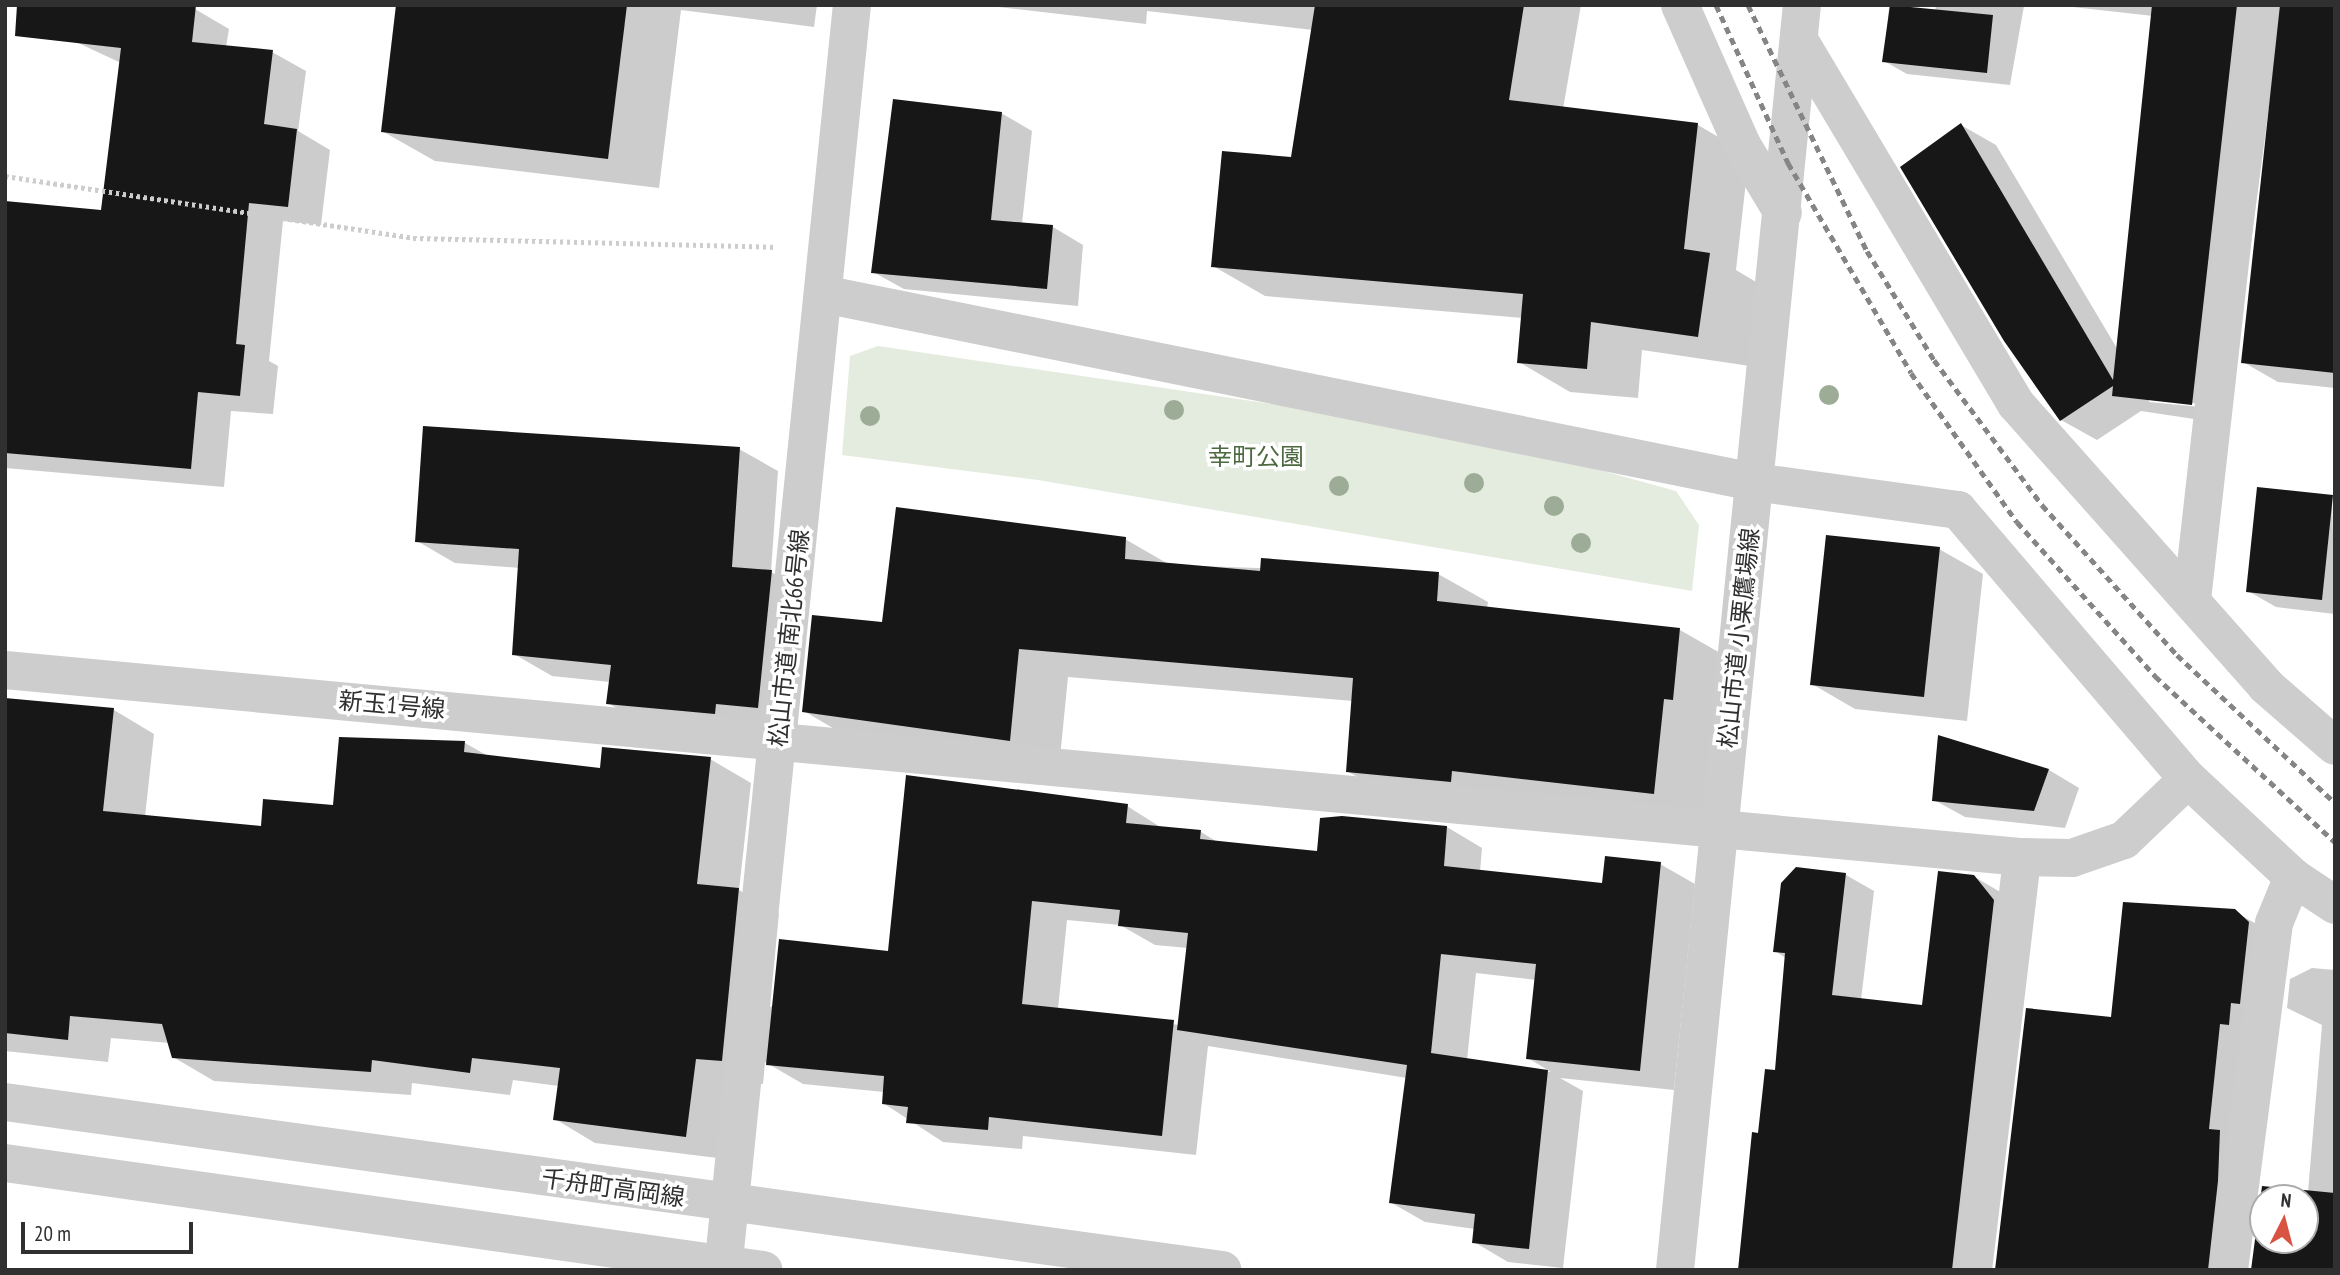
<!DOCTYPE html>
<meta charset="utf-8">
<style>
body{margin:0}
#map{position:relative;width:2340px;height:1275px;overflow:hidden;background:#fff;font-family:"PT Sans Narrow","Noto Sans JP",sans-serif}
div>[style]{position:absolute}
.green>*{inset:0;background:#e4ecdf}
.shadow>*{inset:0;background:#0003}
.building>*{inset:0;background:#171717}
.path>*{height:4.5px;margin-top:-2.25px;transform-origin:0;background:repeating-linear-gradient(90deg,#cdcdcd 0 3.5px,transparent 0 7px)}
.minor>*{height:38px;margin:-19px;padding:0 19px;transform-origin:19px;border-radius:19px;background:#cdcdcd}
.rail>*{height:5px;margin-top:-2.5px;transform-origin:0;background:repeating-linear-gradient(90deg,#858585 0 7px,transparent 0 12px)}
.trees>*{width:20px;height:20px;margin:-10px;border-radius:50%;background:#9dac96}
span{translate:-50% -50%;white-space:nowrap;text-align:center;line-height:1.15;-webkit-text-stroke:7px #fff;paint-order:stroke}
.park-label{font-size:24px;color:#4c6940}
.street-label{font-size:24px;color:#303030}
.frame{position:absolute;inset:0;border:7px solid #303030;pointer-events:none}
.north{position:absolute;left:2249px;top:1184px;width:70px;height:70px;box-sizing:border-box;background:#fff;border:2px solid #acacac;border-radius:50%;rotate:6deg;font-size:19px;font-weight:700;line-height:28px;text-align:center;color:#303030}
.north::after{content:'';display:block;margin:auto;width:24px;height:32px;background:#d85341;clip-path:polygon(50% 0,100% 100%,50% 72%,0 100%)}
.scale{position:absolute;left:21px;top:1222px;width:172px;height:32px;box-sizing:border-box;border:4px solid #303030;border-top:0;padding-left:9px;font-size:21px;line-height:24px;white-space:nowrap;color:#303030;-webkit-text-stroke:5px #fff;paint-order:stroke}
</style>
<div id="map">
<div class="green">
<div style="clip-path:polygon(878px 346px,1461px 432px,1676px 491px,1699px 525px,1692px 591px,1038px 480px,842px 455px,850px 356px)"></div>
</div>
<div class="shadow">
<div style="clip-path:polygon(398px 5px,817px 5px,814px 27px,681px 10px,659px 188px,435px 161px,382px 131px)"></div>
<div style="clip-path:polygon(981px 5px,1581px 5px,1563px 109px,1698px 125px,1749px 155px,1736px 270px,1761px 285px,1750px 366px,1642px 350px,1638px 398px,1570px 392px,1519px 362px,1523px 318px,1265px 296px,1213px 266px,1292px 159px,1313px 30px,1147px 11px,1146px 24px)"></div>
<div style="clip-path:polygon(1936px 5px,2024px 6px,2010px 85px,1907px 74px,1884px 61px,1889px 7px,1935px 12px)"></div>
<div style="clip-path:polygon(evenodd,2055px 5px,2335px 5px,2335px 388px,2278px 382px,2243px 362px,2282px 9px,2227px 424px,2141px 411px,2097px 440px,2061px 420px,1961px 125px,1996px 145px,2118px 350px,2153px 16px,2055px 5px,2149px 398px,2201px 404px,2201px 407px,2149px 402px,2149px 398px)"></div>
<div style="clip-path:polygon(195px 9px,229px 29px,226px 47px,272px 52px,306px 71px,298px 131px,330px 150px,321px 225px,283px 221px,269px 361px,278px 366px,273px 414px,231px 411px,224px 487px,5px 468px,5px 203px,102px 212px,121px 63px,76px 42px)"></div>
<div style="clip-path:polygon(1001px 113px,1032px 131px,1022px 224px,1053px 227px,1083px 245px,1078px 306px,904px 289px,873px 272px)"></div>
<div style="clip-path:polygon(739px 449px,778px 471px,771px 572px,810px 594px,796px 729px,646px 725px,608px 703px,610px 682px,552px 676px,514px 654px,520px 568px,455px 563px,417px 541px)"></div>
<div style="clip-path:polygon(2332px 497px,2335px 614px,2276px 607px,2248px 591px)"></div>
<div style="clip-path:polygon(1125px 539px,1170px 565px,1438px 574px,1488px 602px,1487px 608px,1680px 630px,1729px 658px,1703px 822px,1397px 800px,1347px 771px,1353px 701px,1068px 677px,1059px 768px,853px 740px,804px 711px,884px 624px)"></div>
<div style="clip-path:polygon(1939px 549px,1983px 574px,1967px 721px,1855px 709px,1812px 684px)"></div>
<div style="clip-path:polygon(evenodd,5px 699px,114px 710px,154px 734px,145px 817px,262px 828px,335px 807px,341px 739px,465px 743px,488px 756px,601px 770px,710px 759px,751px 783px,739px 890px,779px 913px,770px 1007px,890px 953px,1127px 806px,1162px 828px,1201px 832px,1219px 843px,1319px 853px,1342px 818px,1447px 827px,1482px 848px,1480px 872px,1604px 885px,1660px 864px,1695px 884px,1674px 1090px,1560px 1078px,1583px 1091px,1563px 1268px,1508px 1262px,1474px 1242px,1475px 1229px,1425px 1222px,1390px 1202px,1407px 1078px,1208px 1046px,1196px 1155px,1023px 1136px,1022px 1149px,943px 1142px,883px 1103px,884px 1092px,803px 1084px,765px 1062px,763px 1084px,736px 1081px,726px 1159px,595px 1143px,555px 1119px,559px 1086px,513px 1080px,510px 1095px,412px 1083px,411px 1095px,214px 1081px,173px 1057px,170px 1043px,111px 1038px,108px 1062px,5px 1051px,5px 699px,1067px 920px,1120px 925px,1155px 945px,1188px 948px,1179px 1025px,1058px 1009px,1067px 920px,5px 699px,1476px 973px,1536px 980px,1528px 1058px,1551px 1072px,1467px 1060px,1476px 973px)"></div>
<div style="clip-path:polygon(1940px 737px,2049px 770px,2079px 788px,2065px 828px,1965px 817px,1934px 800px)"></div>
<div style="clip-path:polygon(1846px 875px,1874px 891px,1861px 1000px,1924px 1007px,1973px 876px,2002px 893px,1973px 1270px,1748px 1270px,1759px 1135px,1776px 1072px,1786px 958px,1775px 951px)"></div>
<div style="clip-path:polygon(2234px 911px,2263px 928px,2237px 1270px,1995px 1270px,2113px 1019px)"></div>
<div style="clip-path:polygon(evenodd,2312px 968px,2335px 970px,2335px 1270px,2253px 1270px,2264px 1188px,2308px 1192px,2322px 1025px,2287px 1008px,2290px 979px,2312px 968px,2263px 1198px,2305px 1198px,2305px 1240px,2263px 1240px,2263px 1198px)"></div>
</div>
<div class="building">
<div style="clip-path:polygon(17px 5px,196px 5px,192px 42px,273px 50px,264px 124px,297px 129px,288px 207px,249px 203px,236px 344px,245px 345px,240px 396px,198px 392px,191px 469px,5px 453px,5px 201px,101px 210px,121px 48px,15px 36px)"></div>
<div style="clip-path:polygon(396px 5px,627px 5px,608px 159px,381px 132px)"></div>
<div style="clip-path:polygon(1315px 5px,1524px 5px,1509px 100px,1698px 123px,1684px 249px,1710px 253px,1698px 337px,1591px 322px,1587px 369px,1517px 363px,1523px 294px,1211px 267px,1222px 151px,1291px 157px)"></div>
<div style="clip-path:polygon(1890px 5px,1993px 15px,1987px 73px,1882px 62px)"></div>
<div style="clip-path:polygon(2152px 5px,2237px 5px,2192px 405px,2112px 396px,2113px 386px,2060px 421px,2004px 341px,1900px 167px,1961px 123px,2113px 380px)"></div>
<div style="clip-path:polygon(2280px 5px,2335px 5px,2335px 373px,2241px 363px)"></div>
<div style="clip-path:polygon(893px 99px,1002px 112px,991px 220px,1053px 225px,1047px 289px,871px 273px)"></div>
<div style="clip-path:polygon(423px 426px,740px 447px,732px 567px,772px 570px,758px 708px,716px 704px,715px 714px,606px 704px,611px 665px,512px 655px,519px 549px,415px 542px)"></div>
<div style="clip-path:polygon(2257px 487px,2333px 495px,2322px 600px,2246px 592px)"></div>
<div style="clip-path:polygon(896px 507px,1126px 537px,1125px 559px,1260px 571px,1261px 558px,1439px 572px,1437px 601px,1680px 628px,1673px 700px,1664px 699px,1654px 794px,1452px 771px,1451px 782px,1346px 772px,1353px 678px,1019px 649px,1010px 741px,802px 712px,812px 615px,882px 622px)"></div>
<div style="clip-path:polygon(1826px 535px,1940px 547px,1924px 697px,1810px 685px)"></div>
<div style="clip-path:polygon(5px 698px,114px 708px,103px 811px,261px 826px,263px 799px,333px 805px,339px 737px,465px 741px,464px 752px,600px 768px,602px 747px,711px 757px,697px 884px,739px 888px,722px 1061px,696px 1059px,686px 1137px,553px 1120px,560px 1068px,472px 1058px,470px 1073px,372px 1060px,371px 1072px,172px 1058px,162px 1024px,70px 1016px,68px 1040px,5px 1033px)"></div>
<div style="clip-path:polygon(1938px 735px,2049px 769px,2034px 811px,1932px 801px)"></div>
<div style="clip-path:polygon(906px 775px,1128px 804px,1126px 823px,1201px 830px,1200px 839px,1317px 851px,1320px 818px,1342px 816px,1447px 826px,1444px 866px,1602px 883px,1605px 856px,1661px 862px,1640px 1071px,1526px 1059px,1536px 964px,1441px 954px,1431px 1053px,1548px 1070px,1529px 1249px,1472px 1243px,1475px 1214px,1389px 1203px,1407px 1065px,1177px 1030px,1188px 933px,1118px 926px,1120px 910px,1032px 901px,1022px 1004px,1174px 1020px,1162px 1136px,989px 1117px,988px 1130px,906px 1123px,908px 1107px,882px 1104px,884px 1076px,766px 1065px,779px 939px,888px 951px)"></div>
<div style="clip-path:polygon(1796px 867px,1846px 873px,1832px 995px,1922px 1005px,1938px 871px,1974px 875px,1994px 900px,1952px 1270px,1738px 1270px,1752px 1132px,1758px 1133px,1765px 1069px,1775px 1070px,1785px 953px,1773px 952px,1781px 883px)"></div>
<div style="clip-path:polygon(2123px 902px,2235px 909px,2249px 922px,2240px 1004px,2231px 1003px,2229px 1025px,2220px 1024px,2209px 1129px,2220px 1130px,2218px 1181px,2208px 1270px,1995px 1270px,2026px 1008px,2111px 1017px)"></div>
<div style="clip-path:polygon(evenodd,2262px 1186px,2335px 1193px,2335px 1270px,2251px 1270px,2262px 1186px,2263px 1198px,2305px 1198px,2305px 1240px,2263px 1240px,2263px 1198px)"></div>
</div>
<div class="path">
<div style="left:5px;top:176px;width:413px;rotate:8.6deg"></div>
<div style="left:413px;top:238px;width:364px;rotate:1.4deg"></div>
</div>
<div class="minor">
<div style="left:1680px;top:5px;width:153px;rotate:66.1deg"></div>
<div style="left:1742px;top:145px;width:79px;rotate:58.9deg"></div>
<div style="left:1799px;top:40px;width:424px;rotate:59.2deg"></div>
<div style="left:2016px;top:404px;width:377px;rotate:48.4deg"></div>
<div style="left:2266px;top:686px;width:91px;rotate:41deg"></div>
<div style="left:823px;top:294px;width:950px;rotate:11.42deg"></div>
<div style="left:1754px;top:482px;width:206px;rotate:7.8deg"></div>
<div style="left:1958px;top:510px;width:354px;rotate:49.5deg"></div>
<div style="left:2188px;top:779px;width:144px;rotate:43deg"></div>
<div style="left:2293px;top:877px;width:50px;rotate:33.7deg"></div>
<div style="left:2192px;top:600px;width:599px;rotate:-83.58deg"></div>
<div style="left:5px;top:670px;width:2026px;rotate:5.3deg"></div>
<div style="left:2022px;top:857px;width:50px;rotate:1.1deg"></div>
<div style="left:2072px;top:858px;width:55px;rotate:-19.1deg"></div>
<div style="left:2124px;top:840px;width:88px;rotate:-43.6deg"></div>
<div style="left:5px;top:1102px;width:1229px;rotate:7.86deg"></div>
<div style="left:5px;top:1163px;width:766px;rotate:8.03deg"></div>
<div style="left:723px;top:1270px;width:1272px;rotate:-84.18deg"></div>
<div style="left:1675px;top:1270px;width:1271px;rotate:-84.27deg"></div>
<div style="left:1973px;top:1270px;width:416px;rotate:-83.2deg"></div>
<div style="left:2229px;top:1270px;width:350px;rotate:-82.6deg"></div>
<div style="left:2274px;top:923px;width:50px;rotate:-67.6deg"></div>
</div>
<div class="rail">
<div style="left:1716px;top:5px;width:174px;rotate:65.5deg"></div>
<div style="left:1788px;top:163px;width:243px;rotate:59.6deg"></div>
<div style="left:1911px;top:373px;width:183px;rotate:54.6deg"></div>
<div style="left:2017px;top:522px;width:207px;rotate:48.1deg"></div>
<div style="left:2155px;top:676px;width:245px;rotate:42.7deg"></div>
<div style="left:1748px;top:5px;width:273px;rotate:64.2deg"></div>
<div style="left:1867px;top:251px;width:128px;rotate:58.4deg"></div>
<div style="left:1934px;top:360px;width:181px;rotate:53.3deg"></div>
<div style="left:2042px;top:505px;width:202px;rotate:48deg"></div>
<div style="left:2177px;top:655px;width:216px;rotate:43.1deg"></div>
</div>
<div class="trees">
<div style="left:1829px;top:395px"></div>
<div style="left:1174px;top:410px"></div>
<div style="left:870px;top:416px"></div>
<div style="left:1474px;top:483px"></div>
<div style="left:1339px;top:486px"></div>
<div style="left:1554px;top:506px"></div>
<div style="left:1581px;top:543px"></div>
</div>
<div class="park-label">
<span style="left:1256px;top:457px">幸町公園</span>
</div>
<div class="street-label">
<span style="left:789px;top:638px;rotate:-84deg">松山市道 南北66号線</span>
<span style="left:1739px;top:638px;rotate:-84deg">松山市道 小栗鷹場線</span>
<span style="left:392px;top:705px;rotate:5deg">新玉1号線</span>
<span style="left:613px;top:1188px;rotate:8deg">千舟町高岡線</span>
</div>
<div class="frame"></div>
<div class="north">N</div>
<div class="scale">20 m</div>
</div>
